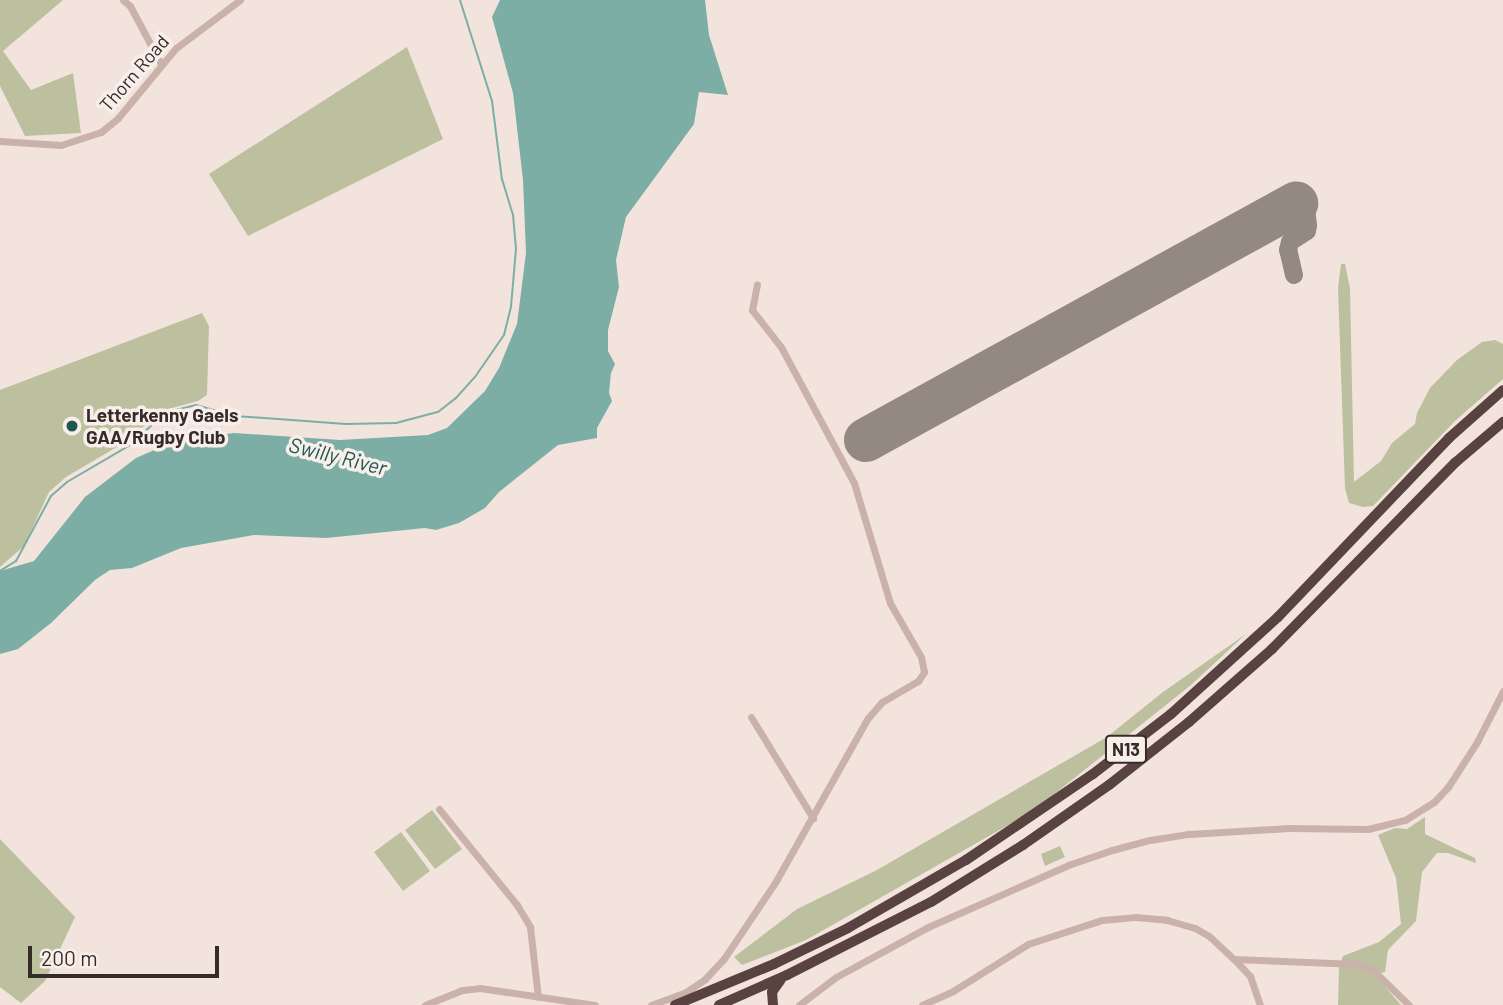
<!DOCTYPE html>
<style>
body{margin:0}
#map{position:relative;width:1503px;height:1005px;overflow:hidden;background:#f2e4dd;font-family:Barlow,sans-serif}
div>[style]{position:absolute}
.green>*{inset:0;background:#bcc09e}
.water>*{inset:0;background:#7daea6}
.stream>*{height:2px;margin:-1px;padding:0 1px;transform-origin:1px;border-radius:1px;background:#7daea6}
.taxiway>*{height:18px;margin:-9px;padding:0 9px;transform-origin:9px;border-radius:9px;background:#948883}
.runway>*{height:44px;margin:-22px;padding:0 22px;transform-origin:22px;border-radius:22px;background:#948883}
.minor>*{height:7px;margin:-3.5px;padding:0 3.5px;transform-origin:3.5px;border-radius:3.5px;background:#cab2aa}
.highway>*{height:10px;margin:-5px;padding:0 5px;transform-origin:5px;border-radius:5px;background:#584340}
.dots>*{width:19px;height:19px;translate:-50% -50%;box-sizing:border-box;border:4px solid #f9efea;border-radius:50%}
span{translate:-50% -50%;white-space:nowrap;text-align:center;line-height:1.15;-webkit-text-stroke:7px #f9efea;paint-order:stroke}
.shield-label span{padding:2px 5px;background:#f9efea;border:2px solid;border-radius:5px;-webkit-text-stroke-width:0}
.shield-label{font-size:18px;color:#372b29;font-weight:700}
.street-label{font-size:19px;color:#372b29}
.poi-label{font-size:19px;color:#372b29;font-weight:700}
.left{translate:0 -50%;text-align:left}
.water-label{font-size:21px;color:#205750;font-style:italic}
.scale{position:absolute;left:28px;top:946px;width:191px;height:32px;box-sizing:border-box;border:4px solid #372b29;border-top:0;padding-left:9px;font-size:21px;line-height:24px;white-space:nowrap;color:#372b29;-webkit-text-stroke:5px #f9efea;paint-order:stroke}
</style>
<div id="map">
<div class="green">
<div style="clip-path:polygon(0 0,63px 0,3px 51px,31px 90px,73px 73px,81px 133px,25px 136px,0 86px)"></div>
<div style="clip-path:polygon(407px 47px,443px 139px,248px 236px,209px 174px)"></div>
<div style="clip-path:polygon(1341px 264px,1345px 264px,1350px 288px,1354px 482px,1381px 461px,1392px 443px,1415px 424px,1417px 413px,1430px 388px,1457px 360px,1482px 342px,1495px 340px,1503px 344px,1503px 379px,1455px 421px,1373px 506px,1363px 507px,1349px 503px,1345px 488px,1338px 288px)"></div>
<div style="clip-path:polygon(202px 313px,209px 326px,207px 395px,198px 401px,161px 411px,127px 441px,66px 477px,49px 492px,24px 546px,0 567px,0 390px)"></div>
<div style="clip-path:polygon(1246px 634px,1191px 685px,1033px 811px,806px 940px,742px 965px,734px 957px,797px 909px,877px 870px,1107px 737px,1163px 692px)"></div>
<div style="clip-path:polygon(432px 810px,462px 849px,435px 869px,405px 830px)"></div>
<div style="clip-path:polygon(1425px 817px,1425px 834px,1475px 858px,1476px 863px,1448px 853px,1437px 853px,1422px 872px,1416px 921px,1388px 950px,1385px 972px,1374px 974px,1401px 1005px,1338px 1005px,1339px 968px,1343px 956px,1379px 942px,1401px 924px,1396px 878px,1378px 835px,1395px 828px,1407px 829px)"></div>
<div style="clip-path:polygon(401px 832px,430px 871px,403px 891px,374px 852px)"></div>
<div style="clip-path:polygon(0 839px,75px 917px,45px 981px,21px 1003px,0 987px)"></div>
<div style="clip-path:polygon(1060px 846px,1065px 857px,1045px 866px,1041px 854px)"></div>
</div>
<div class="water">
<div style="clip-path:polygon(500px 0,705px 0,709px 35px,728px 95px,699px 92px,694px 124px,626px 217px,616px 260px,619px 287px,608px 330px,608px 351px,615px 364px,611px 373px,609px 393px,612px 401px,597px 428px,597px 438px,558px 445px,499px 492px,485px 508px,459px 523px,436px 530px,425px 528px,326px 538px,254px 535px,181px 548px,132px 568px,110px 570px,95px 580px,51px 623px,18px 649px,0 654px,0 571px,34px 561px,85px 497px,136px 458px,177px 440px,234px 433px,340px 440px,428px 435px,447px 428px,485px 391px,499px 368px,517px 324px,526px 253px,523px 180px,513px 93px,492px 17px)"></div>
</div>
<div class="stream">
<div style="left:0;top:571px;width:19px;rotate:-32deg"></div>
<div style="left:16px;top:561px;width:74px;rotate:-61.7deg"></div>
<div style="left:51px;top:496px;width:21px;rotate:-41deg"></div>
<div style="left:67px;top:482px;width:75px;rotate:-30.3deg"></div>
<div style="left:132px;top:444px;width:45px;rotate:-44.1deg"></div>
<div style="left:164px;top:413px;width:33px;rotate:-14deg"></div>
<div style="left:196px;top:405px;width:41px;rotate:15.8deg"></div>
<div style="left:235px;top:416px;width:111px;rotate:4.1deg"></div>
<div style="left:346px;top:424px;width:50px;rotate:-1.1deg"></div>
<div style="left:396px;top:423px;width:43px;rotate:-14.7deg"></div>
<div style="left:438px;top:412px;width:23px;rotate:-38deg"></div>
<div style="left:456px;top:398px;width:28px;rotate:-48deg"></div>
<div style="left:475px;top:377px;width:51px;rotate:-55.4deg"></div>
<div style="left:504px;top:335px;width:29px;rotate:-76deg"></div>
<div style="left:511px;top:307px;width:58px;rotate:-85.1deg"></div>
<div style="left:516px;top:249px;width:34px;rotate:-95deg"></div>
<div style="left:513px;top:215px;width:37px;rotate:-107deg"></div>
<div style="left:502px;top:180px;width:80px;rotate:-97.2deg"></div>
<div style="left:492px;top:101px;width:106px;rotate:-107.6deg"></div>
</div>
<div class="taxiway">
<div style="left:1294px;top:275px;width:26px;rotate:-103deg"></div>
<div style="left:1288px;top:250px;width:8px;rotate:-76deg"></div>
<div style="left:1290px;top:242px;width:20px;rotate:-33deg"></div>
<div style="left:1307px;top:231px;width:6px;rotate:-81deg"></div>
<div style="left:1308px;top:225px;width:16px;rotate:-97deg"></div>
<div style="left:1306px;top:209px;width:11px;rotate:-153deg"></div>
</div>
<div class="runway">
<div style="left:866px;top:440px;width:491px;rotate:-28.8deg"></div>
</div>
<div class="minor">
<div style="left:123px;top:0;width:9px;rotate:41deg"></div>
<div style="left:130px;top:6px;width:66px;rotate:61.9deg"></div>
<div style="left:0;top:141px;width:61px;rotate:3.8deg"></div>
<div style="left:61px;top:145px;width:42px;rotate:-18deg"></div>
<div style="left:101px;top:132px;width:22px;rotate:-39deg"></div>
<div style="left:118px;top:118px;width:91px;rotate:-50.4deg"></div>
<div style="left:176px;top:48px;width:80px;rotate:-36.9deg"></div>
<div style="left:751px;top:717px;width:119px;rotate:58.5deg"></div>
<div style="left:439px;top:809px;width:124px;rotate:50.9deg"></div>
<div style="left:517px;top:905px;width:26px;rotate:59deg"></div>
<div style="left:530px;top:927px;width:70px;rotate:83.5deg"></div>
<div style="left:1234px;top:959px;width:23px;rotate:47deg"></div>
<div style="left:1250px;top:976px;width:31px;rotate:71deg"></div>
<div style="left:425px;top:1005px;width:40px;rotate:-22deg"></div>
<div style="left:462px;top:990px;width:18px;rotate:-6deg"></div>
<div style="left:480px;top:988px;width:116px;rotate:8.4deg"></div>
<div style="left:651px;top:1005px;width:37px;rotate:-20deg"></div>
<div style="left:686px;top:992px;width:23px;rotate:-34deg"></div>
<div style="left:705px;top:979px;width:26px;rotate:-47deg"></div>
<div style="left:723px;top:960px;width:95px;rotate:-56.1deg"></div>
<div style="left:776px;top:881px;width:187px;rotate:-60.6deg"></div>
<div style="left:868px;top:718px;width:21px;rotate:-49deg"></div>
<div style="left:882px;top:702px;width:42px;rotate:-30.3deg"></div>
<div style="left:918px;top:681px;width:11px;rotate:-56deg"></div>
<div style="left:924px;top:672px;width:15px;rotate:-101deg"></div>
<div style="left:921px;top:657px;width:62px;rotate:-119.9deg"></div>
<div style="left:890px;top:603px;width:125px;rotate:-106.7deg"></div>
<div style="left:854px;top:483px;width:154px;rotate:-118.2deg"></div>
<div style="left:781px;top:347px;width:47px;rotate:-128.1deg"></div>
<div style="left:752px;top:310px;width:26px;rotate:-79deg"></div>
<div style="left:799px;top:1005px;width:46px;rotate:-37.1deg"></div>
<div style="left:836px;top:977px;width:105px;rotate:-28.5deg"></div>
<div style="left:928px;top:927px;width:156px;rotate:-23.8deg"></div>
<div style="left:1071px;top:864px;width:43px;rotate:-18.9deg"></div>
<div style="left:1112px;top:850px;width:39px;rotate:-15deg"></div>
<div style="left:1150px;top:840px;width:39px;rotate:-9deg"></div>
<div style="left:1189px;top:834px;width:100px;rotate:-3.4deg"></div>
<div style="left:1289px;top:828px;width:79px;rotate:0.7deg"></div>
<div style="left:1368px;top:829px;width:38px;rotate:-14deg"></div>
<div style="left:1405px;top:820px;width:34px;rotate:-32deg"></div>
<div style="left:1434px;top:802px;width:21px;rotate:-47deg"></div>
<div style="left:1448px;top:787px;width:54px;rotate:-57.2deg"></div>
<div style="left:1477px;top:742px;width:57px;rotate:-63deg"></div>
<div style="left:922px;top:1005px;width:34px;rotate:-24deg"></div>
<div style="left:953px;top:991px;width:89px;rotate:-32.1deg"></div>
<div style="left:1028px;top:944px;width:78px;rotate:-18deg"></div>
<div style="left:1102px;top:920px;width:33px;rotate:-5deg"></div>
<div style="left:1135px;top:917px;width:32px;rotate:5deg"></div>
<div style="left:1167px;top:920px;width:29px;rotate:16deg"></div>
<div style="left:1195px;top:928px;width:16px;rotate:30deg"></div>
<div style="left:1209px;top:936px;width:34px;rotate:43deg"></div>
<div style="left:1234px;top:959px;width:124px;rotate:2.3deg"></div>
<div style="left:1358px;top:964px;width:17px;rotate:24deg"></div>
<div style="left:1374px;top:971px;width:49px;rotate:44.2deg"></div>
</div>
<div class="highway">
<div style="left:675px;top:1005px;width:107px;rotate:-22.5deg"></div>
<div style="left:774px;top:964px;width:82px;rotate:-25.9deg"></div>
<div style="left:848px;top:928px;width:136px;rotate:-30deg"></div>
<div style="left:966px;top:860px;width:153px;rotate:-34.1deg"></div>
<div style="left:1093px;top:774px;width:98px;rotate:-37.6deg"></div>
<div style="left:1171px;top:714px;width:144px;rotate:-42.2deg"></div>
<div style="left:1278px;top:617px;width:248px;rotate:-46.3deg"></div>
<div style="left:1449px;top:438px;width:72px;rotate:-41.6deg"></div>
<div style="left:719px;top:1005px;width:74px;rotate:-23.8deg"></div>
<div style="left:787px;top:975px;width:161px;rotate:-26.9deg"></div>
<div style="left:931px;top:902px;width:108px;rotate:-31.8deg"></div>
<div style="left:1023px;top:845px;width:105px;rotate:-34.9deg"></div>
<div style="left:1109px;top:785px;width:102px;rotate:-38.2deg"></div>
<div style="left:1189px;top:722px;width:111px;rotate:-41.3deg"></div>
<div style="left:1272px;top:649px;width:262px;rotate:-45.5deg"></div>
<div style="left:1456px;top:462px;width:62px;rotate:-40.4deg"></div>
<div style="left:773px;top:1005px;width:13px;rotate:-94deg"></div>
<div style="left:772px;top:992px;width:14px;rotate:-54deg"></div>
</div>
<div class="dots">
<div style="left:72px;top:426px;background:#205750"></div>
</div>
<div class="shield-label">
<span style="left:1126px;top:749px">N13</span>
</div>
<div class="street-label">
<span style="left:134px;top:73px;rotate:-49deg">Thorn Road</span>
</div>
<div class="poi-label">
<span class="left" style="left:86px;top:426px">Letterkenny Gaels<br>GAA/Rugby Club</span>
</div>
<div class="water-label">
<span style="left:338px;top:456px;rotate:14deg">Swilly River</span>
</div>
<div class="scale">200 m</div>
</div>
